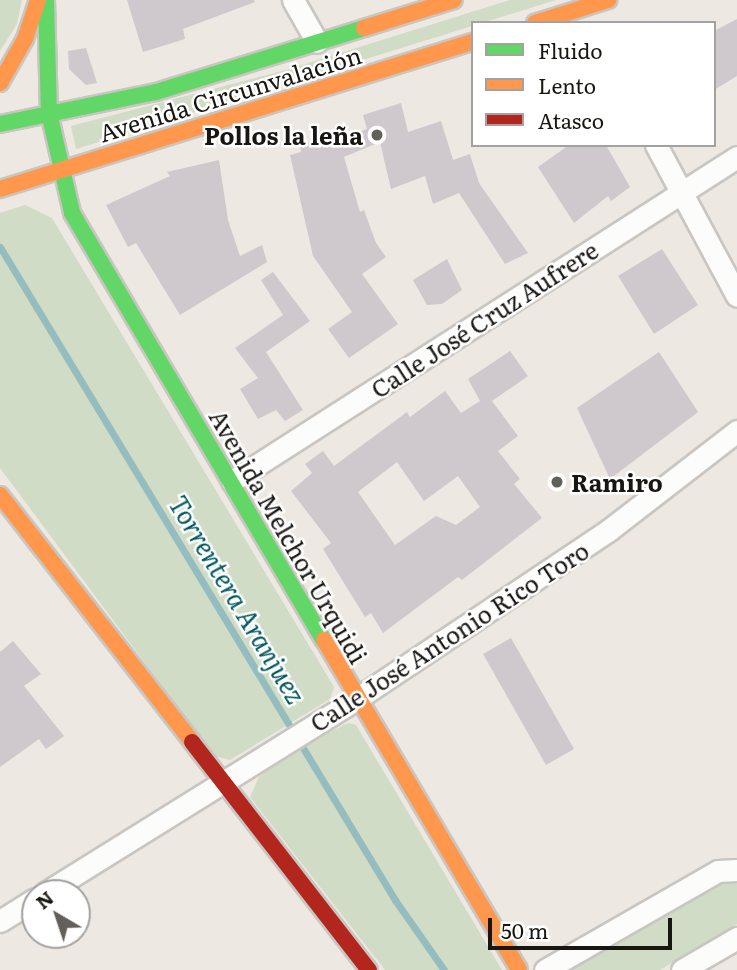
<!DOCTYPE html>
<meta charset="utf-8">
<style>
body{margin:0}
#map{position:relative;width:737px;height:970px;overflow:hidden;background:#ede9e2;font-family:Literata,serif}
div>[style]{position:absolute}
.green>*{inset:0;background:#d0dcc6}
.stream>*{height:7px;margin:-3.5px;padding:0 3.5px;transform-origin:3.5px;border-radius:3.5px;background:#95bcbf}
.building>*{inset:0;background:#cfc8cd}
.roads{filter:drop-shadow(2px 0 #c9c6c1) drop-shadow(-2px 0 #c9c6c1) drop-shadow(0 2px #c9c6c1) drop-shadow(0 -2px #c9c6c1)}
.street>*{height:21px;margin:-10.5px;padding:0 10.5px;transform-origin:10.5px;border-radius:10.5px;background:#fcfcfb}
.fast>*{height:16px;margin:-8px;padding:0 8px;transform-origin:8px;border-radius:8px;background:#63d668}
.slow>*{height:16px;margin:-8px;padding:0 8px;transform-origin:8px;border-radius:8px;background:#ff974d}
.jam>*{height:16px;margin:-8px;padding:0 8px;transform-origin:8px;border-radius:8px;background:#b3261e}
.dots>*{width:19px;height:19px;translate:-50% -50%;box-sizing:border-box;border:4px solid #fff;border-radius:50%}
span{translate:-50% -50%;white-space:nowrap;text-align:center;line-height:1.15;-webkit-text-stroke:5px #fff;paint-order:stroke}
.street-label{font-size:24px;color:#181611}
.poi-label{font-size:24px;color:#181611;font-weight:700}
.right{translate:-100% -50%;text-align:right}
.left{translate:0 -50%;text-align:left}
.water-label{font-size:26px;color:#005760;font-style:italic}
.legend{position:absolute;left:471px;top:21px;width:245px;height:126px;box-sizing:border-box;background:#fff;border:2px solid #a3a2a0;margin:0;padding:9px 12px;list-style:none;font-size:21px;color:#181611}
.legend li{display:flex;align-items:center;gap:14px;height:35px}
.legend b{width:35px;border:2px solid #a3a2a0}
.north{position:absolute;left:21px;top:879px;width:70px;height:70px;box-sizing:border-box;background:#fff;border:2px solid #a3a2a0;border-radius:50%;rotate:321deg;font-size:19px;font-weight:700;line-height:28px;text-align:center;color:#181611}
.north::after{content:'';display:block;margin:auto;width:24px;height:32px;background:#63605a;clip-path:polygon(50% 0,100% 100%,50% 72%,0 100%)}
.scale{position:absolute;left:488px;top:918px;width:184px;height:32px;box-sizing:border-box;border:4px solid #181611;border-top:0;padding-left:9px;font-size:21px;line-height:24px;white-space:nowrap;color:#181611;-webkit-text-stroke:5px #fff;paint-order:stroke}
</style>
<div id="map">
<div class="green">
<div style="clip-path:polygon(0 0,22px 0,17px 24px,0 51px)"></div>
<div style="clip-path:polygon(510px 0,556px 0,76px 149px,71px 126px,286px 70px)"></div>
<div style="clip-path:polygon(25px 205px,52px 218px,334px 687px,330px 699px,230px 760px,214px 756px,0 468px,0 213px)"></div>
<div style="clip-path:polygon(348px 723px,356px 725px,502px 970px,385px 970px,250px 797px,259px 777px,297px 748px)"></div>
<div style="clip-path:polygon(730px 880px,737px 882px,737px 924px,660px 970px,568px 970px,713px 884px)"></div>
</div>
<div class="stream">
<div style="left:0;top:247px;width:763px;rotate:58.83deg"></div>
<div style="left:395px;top:900px;width:85px;rotate:55deg"></div>
</div>
<div class="building">
<div style="clip-path:polygon(127px 0,254px 0,255px 2px,183px 29px,185px 39px,143px 52px)"></div>
<div style="clip-path:polygon(737px 19px,737px 76px,714px 90px,714px 31px)"></div>
<div style="clip-path:polygon(86px 48px,97px 83px,86px 85px,69px 69px,68px 51px)"></div>
<div style="clip-path:polygon(401px 103px,408px 132px,441px 121px,453px 160px,470px 154px,479px 183px,528px 253px,505px 264px,459px 193px,433px 204px,425px 176px,391px 189px,380px 142px,344px 157px,360px 212px,364px 210px,376px 243px,386px 257px,362px 274px,398px 324px,349px 358px,328px 329px,352px 312px,313px 256px,290px 155px,301px 152px,300px 144px,322px 138px,325px 144px,367px 129px,363px 115px)"></div>
<div style="clip-path:polygon(569px 145px,606px 145px,630px 187px,611px 201px,608px 196px,574px 223px,538px 167px)"></div>
<div style="clip-path:polygon(219px 160px,228px 220px,240px 256px,262px 245px,267px 262px,180px 315px,136px 243px,128px 247px,106px 205px,170px 176px,167px 172px)"></div>
<div style="clip-path:polygon(662px 249px,698px 305px,654px 334px,618px 276px)"></div>
<div style="clip-path:polygon(447px 259px,462px 290px,442px 304px,427px 305px,413px 280px)"></div>
<div style="clip-path:polygon(273px 272px,310px 321px,266px 352px,303px 410px,285px 421px,276px 410px,258px 419px,240px 389px,258px 378px,235px 348px,283px 315px,261px 280px)"></div>
<div style="clip-path:polygon(evenodd,510px 351px,528px 376px,492px 401px,518px 436px,498px 451px,520px 479px,514px 484px,542px 518px,462px 580px,458px 577px,383px 633px,371px 613px,365px 617px,323px 549px,331px 543px,291px 491px,312px 473px,305px 464px,323px 451px,334px 466px,407px 412px,410px 417px,445px 391px,461px 413px,480px 401px,468px 379px,510px 351px,397px 462px,424px 501px,458px 476px,480px 507px,456px 525px,436px 516px,395px 545px,358px 492px,397px 462px)"></div>
<div style="clip-path:polygon(659px 352px,698px 412px,610px 479px,577px 408px)"></div>
<div style="clip-path:polygon(511px 638px,574px 749px,546px 765px,483px 654px)"></div>
<div style="clip-path:polygon(13px 641px,41px 674px,24px 686px,64px 736px,46px 749px,39px 739px,0 767px,0 652px)"></div>
</div>
<div class="roads">
<div class="street">
<div style="left:293px;top:0;width:48px;rotate:60.3deg"></div>
<div style="left:656px;top:145px;width:171px;rotate:61.8deg"></div>
<div style="left:232px;top:481px;width:600px;rotate:-32.68deg"></div>
<div style="left:45px;top:893px;width:369px;rotate:-31.9deg"></div>
<div style="left:358px;top:698px;width:302px;rotate:-33.8deg"></div>
<div style="left:609px;top:530px;width:162px;rotate:-37.7deg"></div>
<div style="left:0;top:921px;width:41px;rotate:-32.2deg"></div>
<div style="left:545px;top:970px;width:199px;rotate:-29.8deg"></div>
<div style="left:718px;top:871px;width:19px;rotate:-3deg"></div>
<div style="left:682px;top:970px;width:64px;rotate:-30.2deg"></div>
</div>
<div class="fast">
<div style="left:46px;top:0;width:113px;rotate:88.5deg"></div>
<div style="left:49px;top:113px;width:103px;rotate:77deg"></div>
<div style="left:72px;top:213px;width:496px;rotate:59.5deg"></div>
<div style="left:0;top:124px;width:159px;rotate:-11.6deg"></div>
<div style="left:156px;top:92px;width:218px;rotate:-17.1deg"></div>
</div>
<div class="slow">
<div style="left:535px;top:23px;width:77px;rotate:-17.5deg"></div>
<div style="left:364px;top:28px;width:94px;rotate:-17.3deg"></div>
<div style="left:0;top:83px;width:51px;rotate:-60.4deg"></div>
<div style="left:25px;top:39px;width:41px;rotate:-71.6deg"></div>
<div style="left:0;top:189px;width:495px;rotate:-17.3deg"></div>
<div style="left:0;top:495px;width:313px;rotate:52.1deg"></div>
<div style="left:324px;top:640px;width:383px;rotate:59.4deg"></div>
</div>
<div class="jam">
<div style="left:192px;top:742px;width:289px;rotate:52.2deg"></div>
</div>
</div>
<div class="dots">
<div style="left:377px;top:135px;background:#63605a"></div>
<div style="left:557px;top:482px;background:#63605a"></div>
</div>
<div class="street-label">
<span style="left:230px;top:93px;rotate:-17deg">Avenida Circunvalación</span>
<span style="left:484px;top:319px;rotate:-33deg">Calle José Cruz Aufrere</span>
<span style="left:289px;top:536px;rotate:60deg">Avenida Melchor Urquidi</span>
<span style="left:449px;top:636px;rotate:-33deg">Calle José Antonio Rico Toro</span>
</div>
<div class="poi-label">
<span class="right" style="left:363px;top:135px">Pollos la leña</span>
<span class="left" style="left:571px;top:482px">Ramiro</span>
</div>
<div class="water-label">
<span style="left:238px;top:599px;rotate:59deg">Torrentera Aranjuez</span>
</div>
<ul class="legend">
<li><b style="height:9px;background:#63d668"></b>Fluido</li>
<li><b style="height:9px;background:#ff974d"></b>Lento</li>
<li><b style="height:9px;background:#b3261e"></b>Atasco</li>
</ul>
<div class="north">N</div>
<div class="scale">50 m</div>
</div>
